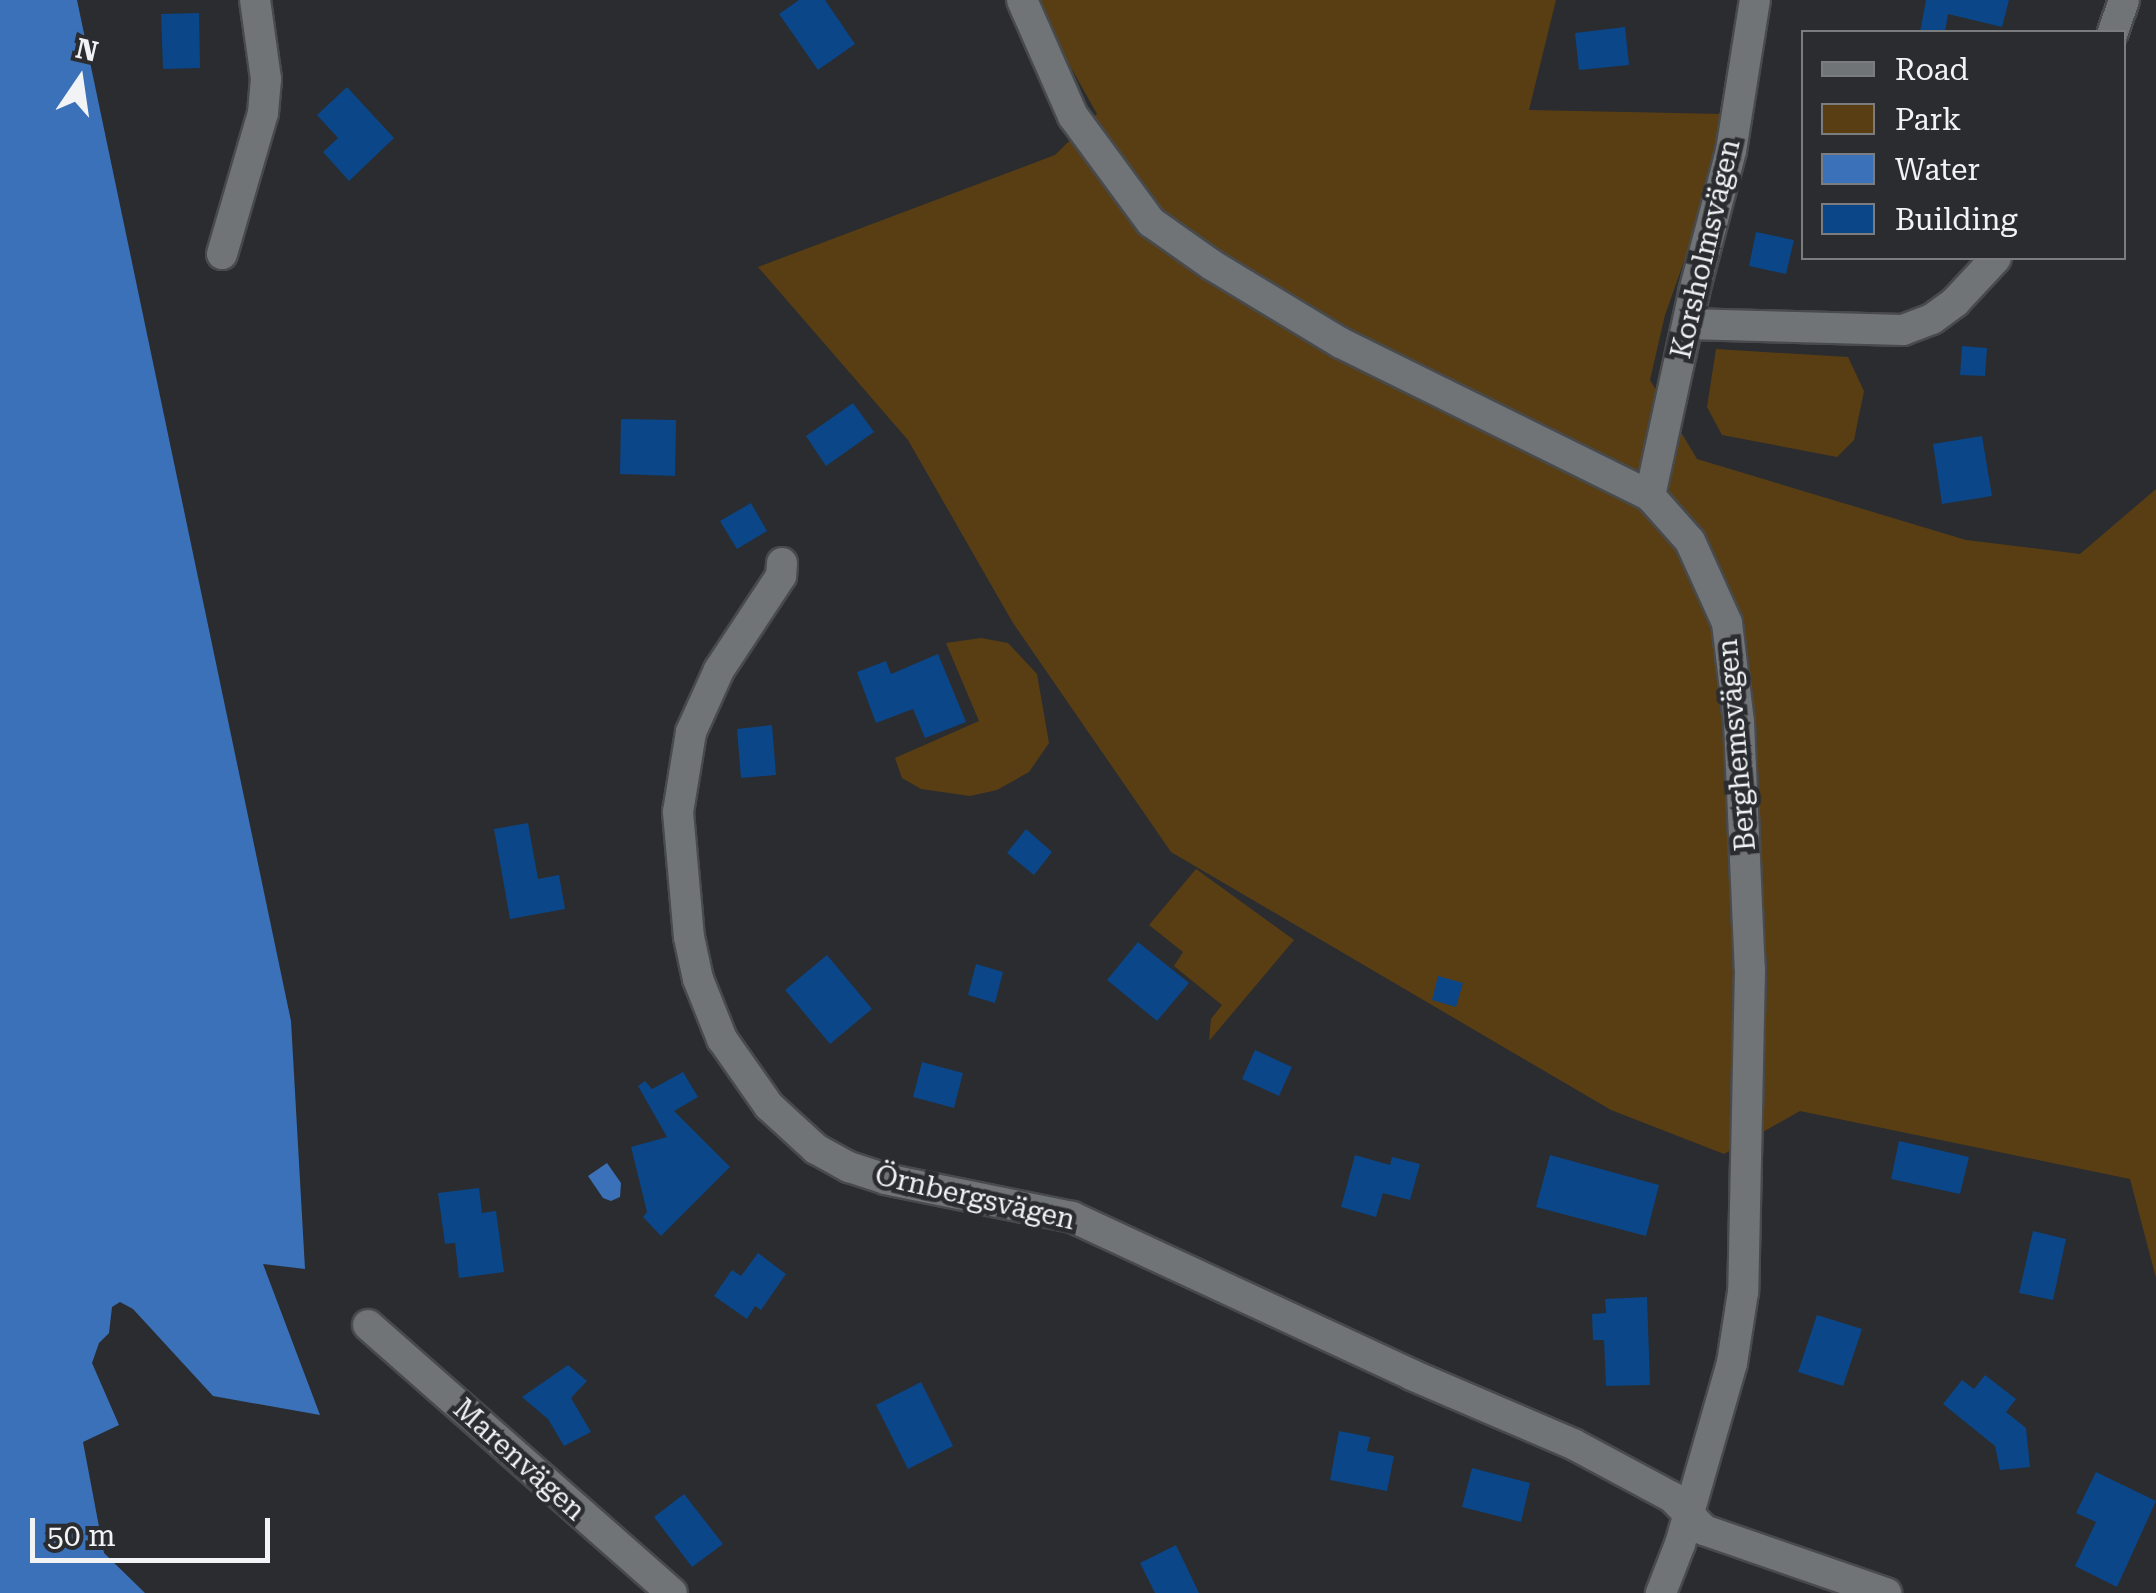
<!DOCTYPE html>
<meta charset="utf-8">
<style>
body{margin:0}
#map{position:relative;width:2156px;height:1593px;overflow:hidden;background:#2a2c2f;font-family:"Roboto Serif",serif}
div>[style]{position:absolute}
.green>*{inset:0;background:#5a3e13}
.water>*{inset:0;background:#3a71b8}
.building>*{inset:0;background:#0b4688}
.roads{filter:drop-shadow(2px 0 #484a4c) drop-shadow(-2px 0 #484a4c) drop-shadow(0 2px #484a4c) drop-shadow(0 -2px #484a4c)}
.minor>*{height:30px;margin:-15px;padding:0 15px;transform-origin:15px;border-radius:15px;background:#717477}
span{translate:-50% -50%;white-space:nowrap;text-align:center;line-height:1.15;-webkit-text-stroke:9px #2a2c2f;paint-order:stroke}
.street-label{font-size:28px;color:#f1f3f5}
.legend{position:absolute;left:1801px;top:30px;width:325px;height:230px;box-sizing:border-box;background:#2a2c2f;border:2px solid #7a7c7e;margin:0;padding:12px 18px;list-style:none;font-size:30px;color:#f1f3f5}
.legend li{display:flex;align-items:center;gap:20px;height:50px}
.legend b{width:50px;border:2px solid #7a7c7e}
.north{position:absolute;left:30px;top:30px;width:100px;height:100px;-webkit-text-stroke:8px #2a2c2f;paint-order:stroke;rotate:13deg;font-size:28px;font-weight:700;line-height:40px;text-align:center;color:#f1f3f5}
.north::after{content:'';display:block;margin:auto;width:35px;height:45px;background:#f1f3f5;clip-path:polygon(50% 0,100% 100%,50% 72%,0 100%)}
.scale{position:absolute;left:30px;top:1518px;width:240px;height:45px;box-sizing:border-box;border:5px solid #f1f3f5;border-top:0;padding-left:12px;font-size:30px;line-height:35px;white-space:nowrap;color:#f1f3f5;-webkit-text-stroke:8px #2a2c2f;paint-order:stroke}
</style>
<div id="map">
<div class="green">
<div style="clip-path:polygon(1039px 0,1556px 0,1529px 110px,1724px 114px,1717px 168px,1665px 315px,1650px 380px,1697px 459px,1966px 540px,2080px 554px,2156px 489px,2156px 1278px,2130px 1179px,1800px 1111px,1724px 1154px,1611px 1110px,1171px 852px,1013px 623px,908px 440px,758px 267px,1055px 155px,1097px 114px,1041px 14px)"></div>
<div style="clip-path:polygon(1716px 349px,1848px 357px,1864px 391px,1854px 440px,1837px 457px,1722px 435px,1707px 407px)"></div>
<div style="clip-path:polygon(981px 638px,1008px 643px,1037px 674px,1049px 743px,1029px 772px,997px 790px,970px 796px,921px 789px,902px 778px,895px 758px,979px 721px,946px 643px)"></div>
<div style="clip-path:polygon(1196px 869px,1294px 940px,1209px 1041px,1211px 1019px,1222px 1005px,1174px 966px,1183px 952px,1149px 925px)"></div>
</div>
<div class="water">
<div style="clip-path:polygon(0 0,77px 0,291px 1021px,305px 1269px,263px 1264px,320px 1415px,213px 1396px,133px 1309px,120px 1302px,112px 1307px,109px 1333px,99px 1343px,92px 1363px,119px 1425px,83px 1442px,104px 1553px,145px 1593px,0 1593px)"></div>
<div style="clip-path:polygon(607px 1163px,621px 1183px,620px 1197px,611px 1201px,603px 1198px,588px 1176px)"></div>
</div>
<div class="building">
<div style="clip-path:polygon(799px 0,825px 0,855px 44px,818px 70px,779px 14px)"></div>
<div style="clip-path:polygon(1926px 0,2009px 0,2002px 27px,1948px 14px,1945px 32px,1920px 32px)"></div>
<div style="clip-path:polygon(199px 13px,200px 68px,163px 69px,161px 14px)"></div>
<div style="clip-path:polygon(1625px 27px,1629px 65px,1579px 70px,1575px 33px)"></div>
<div style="clip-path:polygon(347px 87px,394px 138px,349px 181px,323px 152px,338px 138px,317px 115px)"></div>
<div style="clip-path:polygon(1756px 232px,1794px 240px,1786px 274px,1749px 266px)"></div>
<div style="clip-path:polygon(1962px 346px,1987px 348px,1985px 376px,1960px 375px)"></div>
<div style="clip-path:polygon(853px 403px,874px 432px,826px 466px,806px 436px)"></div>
<div style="clip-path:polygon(621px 419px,676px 420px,675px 476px,620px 474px)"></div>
<div style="clip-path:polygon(1982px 436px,1992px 496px,1942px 504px,1933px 444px)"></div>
<div style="clip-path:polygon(751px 503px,767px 531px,737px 549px,720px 521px)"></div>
<div style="clip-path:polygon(938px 654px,966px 722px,925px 738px,913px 709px,876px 723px,857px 672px,886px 661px,891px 674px)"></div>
<div style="clip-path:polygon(772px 725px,776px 775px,741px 778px,737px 729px)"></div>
<div style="clip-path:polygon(528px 823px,538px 879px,559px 875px,565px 909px,510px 919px,494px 829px)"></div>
<div style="clip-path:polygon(1026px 829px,1052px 852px,1034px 875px,1007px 853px)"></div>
<div style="clip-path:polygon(1138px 942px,1189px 983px,1157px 1021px,1107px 980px)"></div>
<div style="clip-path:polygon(827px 955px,872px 1009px,830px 1044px,785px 990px)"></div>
<div style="clip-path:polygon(976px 964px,1003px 972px,995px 1003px,968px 995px)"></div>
<div style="clip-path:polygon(1438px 976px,1463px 983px,1456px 1007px,1432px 1000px)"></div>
<div style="clip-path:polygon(1255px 1050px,1292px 1067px,1279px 1096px,1242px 1079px)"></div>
<div style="clip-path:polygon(922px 1062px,963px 1073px,954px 1108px,913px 1097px)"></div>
<div style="clip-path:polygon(683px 1072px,698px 1097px,674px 1111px,730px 1167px,661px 1236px,643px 1217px,647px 1212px,631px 1147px,667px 1137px,638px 1086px,645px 1081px,652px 1089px)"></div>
<div style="clip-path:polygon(1899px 1141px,1969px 1157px,1960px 1194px,1891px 1179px)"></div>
<div style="clip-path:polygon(1355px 1155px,1390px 1165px,1392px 1157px,1420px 1164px,1410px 1200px,1383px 1193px,1376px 1217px,1341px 1207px)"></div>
<div style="clip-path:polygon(1550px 1155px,1659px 1185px,1646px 1236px,1536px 1207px)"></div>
<div style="clip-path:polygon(479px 1188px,482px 1213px,496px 1211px,504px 1272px,459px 1278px,455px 1243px,445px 1244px,438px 1193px)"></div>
<div style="clip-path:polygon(2033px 1231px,2066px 1239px,2053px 1300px,2019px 1293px)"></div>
<div style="clip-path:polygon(758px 1253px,786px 1274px,761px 1310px,755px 1306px,747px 1319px,714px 1296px,732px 1270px,741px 1276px)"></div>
<div style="clip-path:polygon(1647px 1297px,1650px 1385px,1606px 1386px,1604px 1340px,1593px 1340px,1592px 1314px,1606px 1313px,1605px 1299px)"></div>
<div style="clip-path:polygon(1817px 1315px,1862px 1329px,1843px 1386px,1798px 1372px)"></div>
<div style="clip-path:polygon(568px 1365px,587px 1381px,571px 1398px,591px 1432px,564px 1446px,548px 1419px,522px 1397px)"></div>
<div style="clip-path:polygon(1985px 1375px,2016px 1399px,2006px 1412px,2026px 1428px,2030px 1467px,2000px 1470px,1995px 1446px,1943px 1404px,1962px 1380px,1974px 1389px)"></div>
<div style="clip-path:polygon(921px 1382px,953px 1446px,908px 1469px,876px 1405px)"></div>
<div style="clip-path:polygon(1339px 1431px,1370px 1437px,1367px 1451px,1394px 1456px,1387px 1491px,1330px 1480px)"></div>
<div style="clip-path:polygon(1472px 1468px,1530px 1483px,1521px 1522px,1462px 1507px)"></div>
<div style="clip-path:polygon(2096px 1472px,2156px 1501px,2117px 1587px,2075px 1566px,2096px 1522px,2076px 1513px)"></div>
<div style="clip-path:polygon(684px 1494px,723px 1544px,692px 1567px,654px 1517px)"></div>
<div style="clip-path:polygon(1176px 1545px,1199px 1593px,1155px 1593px,1140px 1563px)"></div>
</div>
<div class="roads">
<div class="minor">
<div style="left:1022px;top:0;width:127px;rotate:66.3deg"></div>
<div style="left:1073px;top:116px;width:132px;rotate:53.7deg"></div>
<div style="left:1151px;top:222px;width:75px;rotate:35.2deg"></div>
<div style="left:1212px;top:265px;width:151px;rotate:31.2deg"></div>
<div style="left:1341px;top:343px;width:345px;rotate:26.3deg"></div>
<div style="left:1650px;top:496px;width:60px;rotate:48.4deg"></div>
<div style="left:1690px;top:541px;width:90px;rotate:65.7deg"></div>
<div style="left:1727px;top:623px;width:100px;rotate:83.1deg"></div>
<div style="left:1739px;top:722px;width:247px;rotate:87.5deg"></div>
<div style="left:1750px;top:969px;width:323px;rotate:91.2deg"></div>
<div style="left:1743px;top:1292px;width:72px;rotate:98.8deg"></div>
<div style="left:1732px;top:1363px;width:188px;rotate:106deg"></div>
<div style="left:1680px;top:1544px;width:53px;rotate:111.2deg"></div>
<div style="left:2113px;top:32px;width:34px;rotate:-71deg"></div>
<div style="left:222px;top:254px;width:147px;rotate:-73.8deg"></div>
<div style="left:263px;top:113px;width:34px;rotate:-85deg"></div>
<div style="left:266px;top:79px;width:80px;rotate:-97.9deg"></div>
<div style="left:1688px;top:324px;width:215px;rotate:1.6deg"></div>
<div style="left:1903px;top:330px;width:31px;rotate:-21deg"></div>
<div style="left:1932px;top:319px;width:29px;rotate:-36deg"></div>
<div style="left:1955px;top:302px;width:60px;rotate:-47deg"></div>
<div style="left:1650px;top:496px;width:209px;rotate:-77.8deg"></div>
<div style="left:1694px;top:292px;width:146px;rotate:-75.3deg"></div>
<div style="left:1731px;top:151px;width:153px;rotate:-81deg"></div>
<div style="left:782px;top:563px;width:13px;rotate:94deg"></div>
<div style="left:781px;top:576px;width:113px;rotate:123.4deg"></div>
<div style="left:719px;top:670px;width:68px;rotate:114.3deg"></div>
<div style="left:691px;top:732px;width:81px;rotate:99.2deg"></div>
<div style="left:678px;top:812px;width:125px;rotate:85deg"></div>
<div style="left:689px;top:937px;width:43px;rotate:77.9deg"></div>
<div style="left:698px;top:979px;width:65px;rotate:68.2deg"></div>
<div style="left:722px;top:1039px;width:82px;rotate:55deg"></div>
<div style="left:769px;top:1106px;width:64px;rotate:42.5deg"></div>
<div style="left:816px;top:1149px;width:38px;rotate:29deg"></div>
<div style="left:849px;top:1167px;width:38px;rotate:18deg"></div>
<div style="left:885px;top:1179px;width:191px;rotate:11.5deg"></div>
<div style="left:1072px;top:1217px;width:375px;rotate:24.9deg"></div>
<div style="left:1412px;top:1375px;width:175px;rotate:23.2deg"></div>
<div style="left:1573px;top:1444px;width:112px;rotate:28.2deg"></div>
<div style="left:1672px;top:1497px;width:46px;rotate:45.9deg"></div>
<div style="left:1704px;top:1530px;width:193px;rotate:19.1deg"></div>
<div style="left:368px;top:1325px;width:405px;rotate:41.4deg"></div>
</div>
</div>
<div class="street-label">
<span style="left:1706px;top:249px;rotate:-77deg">Korsholmsvägen</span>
<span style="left:1737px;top:745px;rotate:-95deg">Berghemsvägen</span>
<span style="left:975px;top:1198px;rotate:13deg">Örnbergsvägen</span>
<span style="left:519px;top:1460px;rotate:42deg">Marenvägen</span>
</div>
<ul class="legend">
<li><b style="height:12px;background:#717477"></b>Road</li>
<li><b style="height:28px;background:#5a3e13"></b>Park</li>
<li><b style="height:28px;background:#3a71b8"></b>Water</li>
<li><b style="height:28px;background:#0b4688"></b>Building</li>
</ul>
<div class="north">N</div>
<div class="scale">50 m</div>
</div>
